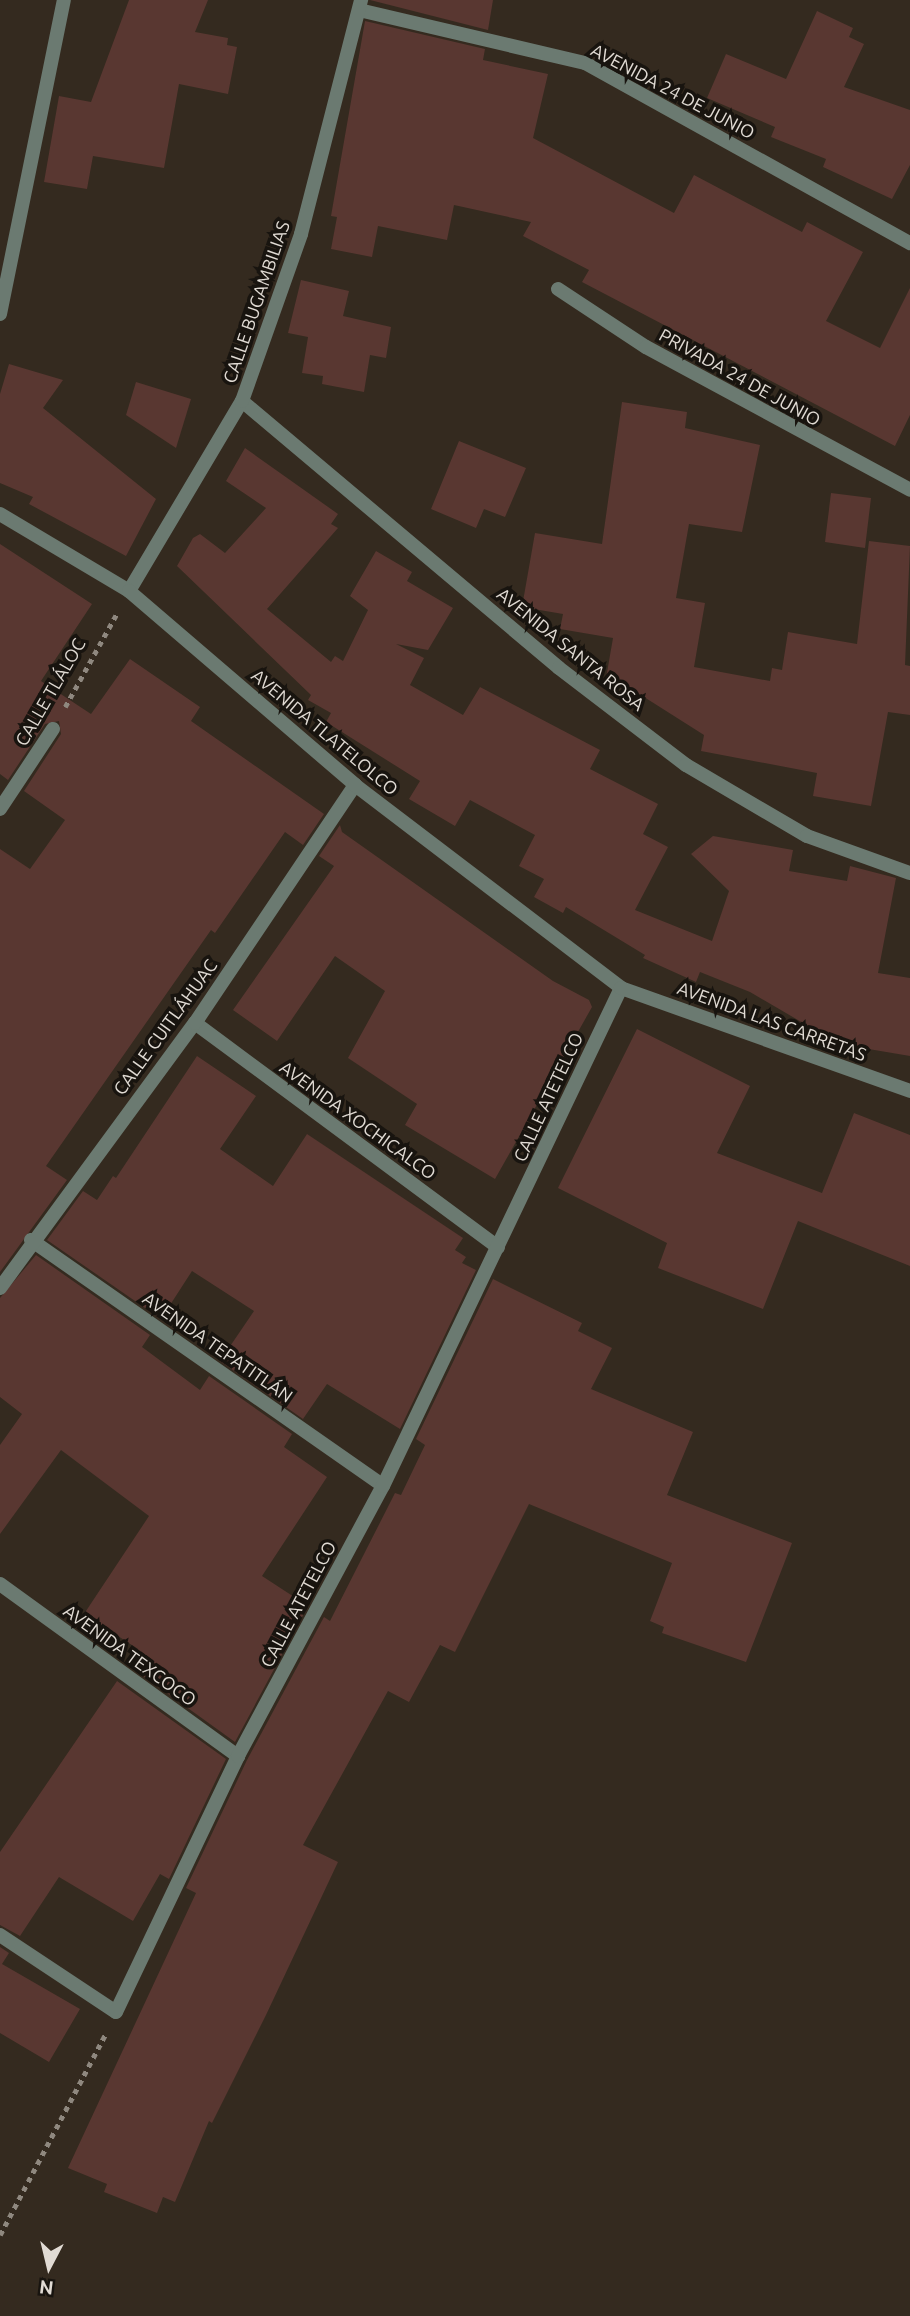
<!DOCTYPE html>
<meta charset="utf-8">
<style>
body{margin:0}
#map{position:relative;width:910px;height:2316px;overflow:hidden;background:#342a1f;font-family:Ubuntu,sans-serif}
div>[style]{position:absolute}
.building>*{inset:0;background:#593731}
.path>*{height:4.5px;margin-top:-2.25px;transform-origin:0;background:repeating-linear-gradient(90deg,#8f887f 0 5px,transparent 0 10px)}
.minor>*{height:14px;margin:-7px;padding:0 7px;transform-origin:7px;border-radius:7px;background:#6b7a71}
.tertiary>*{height:14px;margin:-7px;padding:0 7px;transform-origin:7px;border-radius:7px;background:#6b7a71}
span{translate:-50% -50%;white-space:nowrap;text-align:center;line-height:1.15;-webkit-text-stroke:7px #18140f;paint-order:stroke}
.street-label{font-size:18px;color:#e1dbd4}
.north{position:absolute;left:14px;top:2232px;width:70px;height:70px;-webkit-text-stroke:5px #18140f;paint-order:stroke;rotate:187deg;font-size:19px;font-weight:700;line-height:28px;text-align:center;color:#e1dbd4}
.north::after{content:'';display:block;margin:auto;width:24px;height:32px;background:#e1dbd4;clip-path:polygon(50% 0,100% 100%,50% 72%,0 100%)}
</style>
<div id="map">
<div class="building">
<div style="clip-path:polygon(129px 0,208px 0,195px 32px,228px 38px,227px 45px,237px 47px,228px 94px,179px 84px,164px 168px,93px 156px,87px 189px,44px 182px,59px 96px,91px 102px)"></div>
<div style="clip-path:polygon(370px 0,493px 0,488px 30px)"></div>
<div style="clip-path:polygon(817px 11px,853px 28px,849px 37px,864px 44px,844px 87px,910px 110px,910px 165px,892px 199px,823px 167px,826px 159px,771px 137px,775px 127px,707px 98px,726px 54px,786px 79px)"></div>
<div style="clip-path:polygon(365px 21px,485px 49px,483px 60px,548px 74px,533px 138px,674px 213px,694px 175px,802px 232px,807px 222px,863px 252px,826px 321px,880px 348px,910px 288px,910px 415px,895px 446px,582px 282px,589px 270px,523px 236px,531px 222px,454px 205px,447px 240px,378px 226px,372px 257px,331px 249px,337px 217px,331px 216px)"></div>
<div style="clip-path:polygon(301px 280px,349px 291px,343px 316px,391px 327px,386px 358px,370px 355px,364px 392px,322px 384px,323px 376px,302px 373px,308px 337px,288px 333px)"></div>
<div style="clip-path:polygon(9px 364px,63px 380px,43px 408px,156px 499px,126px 556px,29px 504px,33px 497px,0 483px,0 394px)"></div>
<div style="clip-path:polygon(136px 382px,191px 399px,176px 448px,126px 415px)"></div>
<div style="clip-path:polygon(622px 402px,687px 412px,685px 428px,760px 445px,742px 532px,689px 524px,676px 598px,705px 603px,694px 667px,770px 681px,772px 668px,782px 670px,788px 632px,857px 644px,869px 541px,910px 546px,905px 665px,910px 666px,910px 715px,888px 712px,871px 806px,813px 796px,817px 773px,701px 751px,704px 735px,633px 690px,605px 684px,613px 638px,560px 629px,563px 614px,522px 607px,535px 533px,602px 544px)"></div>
<div style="clip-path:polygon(459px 441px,526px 468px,505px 517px,484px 509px,476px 528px,431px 509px)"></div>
<div style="clip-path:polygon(245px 448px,338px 514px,331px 524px,338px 528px,267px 609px,331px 662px,335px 656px,343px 661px,368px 610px,350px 596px,376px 551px,412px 572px,407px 581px,453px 608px,428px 650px,396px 644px,424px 658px,410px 685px,463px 715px,480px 687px,600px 750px,590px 769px,658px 804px,643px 834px,668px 847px,635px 910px,712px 941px,729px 891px,691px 854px,713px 836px,793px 850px,789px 871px,847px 881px,850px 866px,896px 878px,878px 973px,910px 978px,910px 1056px,839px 1044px,750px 992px,700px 972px,696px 982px,643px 958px,645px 955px,566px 907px,563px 913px,534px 897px,544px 879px,519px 866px,535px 835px,470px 800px,455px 826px,409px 799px,420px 781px,326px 722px,331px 713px,308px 700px,311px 695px,177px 566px,193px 538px,200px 534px,225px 553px,266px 508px,226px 481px)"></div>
<div style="clip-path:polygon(831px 493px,871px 498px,865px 548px,825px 542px)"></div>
<div style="clip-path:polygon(0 544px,92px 604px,41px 681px,91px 714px,130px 659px,200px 707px,191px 721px,324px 814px,303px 845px,285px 832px,215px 933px,211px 930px,46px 1166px,67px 1180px,0 1272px,0 849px,30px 869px,65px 820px,24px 791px,61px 734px,59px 721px,45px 724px,8px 780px,0 774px)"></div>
<div style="clip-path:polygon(340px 825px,342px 832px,553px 981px,589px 1000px,592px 1007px,495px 1179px,405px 1125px,417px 1104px,348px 1058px,385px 991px,335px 956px,277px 1041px,233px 1010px,334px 866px,319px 856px)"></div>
<div style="clip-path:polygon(637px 1029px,750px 1086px,717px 1153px,822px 1193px,854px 1113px,910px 1135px,910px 1266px,798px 1221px,763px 1309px,658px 1268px,667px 1243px,558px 1188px)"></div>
<div style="clip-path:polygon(197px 1056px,256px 1096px,220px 1149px,273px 1186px,307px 1134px,463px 1238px,455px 1250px,466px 1257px,462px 1263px,476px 1270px,400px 1429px,327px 1384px,303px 1419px,220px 1361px,254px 1311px,192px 1271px,161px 1319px,47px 1240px,83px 1191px,97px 1200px,113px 1176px,116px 1178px)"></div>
<div style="clip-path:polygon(36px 1255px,150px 1335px,142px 1347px,200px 1390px,209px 1376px,292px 1434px,284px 1447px,327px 1477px,262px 1576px,308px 1606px,235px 1742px,128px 1665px,138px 1649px,84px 1614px,149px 1516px,61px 1450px,0 1534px,0 1445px,22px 1414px,0 1397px,0 1298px)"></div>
<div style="clip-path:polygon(493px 1279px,582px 1323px,578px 1331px,612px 1348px,591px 1389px,693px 1432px,667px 1495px,792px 1543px,746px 1662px,662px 1633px,664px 1627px,650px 1621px,672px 1563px,529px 1504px,455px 1652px,440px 1645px,409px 1702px,388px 1691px,303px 1845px,338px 1862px,266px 2015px,212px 2123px,209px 2121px,175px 2202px,163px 2197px,157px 2213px,104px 2192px,107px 2184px,68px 2168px,196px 1893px,186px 1888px,247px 1760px,324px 1617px,330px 1621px,395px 1493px,401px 1495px,425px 1445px,416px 1439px)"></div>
<div style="clip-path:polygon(117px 1681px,226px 1759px,169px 1879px,160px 1874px,133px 1921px,59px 1877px,20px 1936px,0 1925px,0 1852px)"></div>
<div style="clip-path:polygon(0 1947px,9px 1953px,2px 1964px,80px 2009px,49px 2062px,0 2033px)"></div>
</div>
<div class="path">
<div style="left:65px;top:707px;width:107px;rotate:-61deg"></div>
<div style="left:0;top:2235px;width:226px;rotate:-62.3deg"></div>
</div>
<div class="minor">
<div style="left:359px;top:10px;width:232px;rotate:13.2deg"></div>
<div style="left:585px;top:63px;width:372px;rotate:29deg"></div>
<div style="left:558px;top:289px;width:105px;rotate:33.4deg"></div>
<div style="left:646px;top:347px;width:300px;rotate:28.4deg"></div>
<div style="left:0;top:314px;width:320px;rotate:-78.5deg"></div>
<div style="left:242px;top:401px;width:414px;rotate:40.1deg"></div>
<div style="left:559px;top:668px;width:160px;rotate:37.4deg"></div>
<div style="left:686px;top:765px;width:140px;rotate:30.4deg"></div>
<div style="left:807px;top:836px;width:109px;rotate:19.8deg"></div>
<div style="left:129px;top:591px;width:221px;rotate:-59.3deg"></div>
<div style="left:242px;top:401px;width:177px;rotate:-70.5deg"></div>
<div style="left:301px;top:234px;width:242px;rotate:-75.6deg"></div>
<div style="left:0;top:809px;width:96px;rotate:-56.5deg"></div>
<div style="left:195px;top:1023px;width:377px;rotate:36.5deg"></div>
<div style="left:31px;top:1240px;width:429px;rotate:34.9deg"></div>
<div style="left:0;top:1288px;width:329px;rotate:-53.7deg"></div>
<div style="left:195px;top:1023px;width:287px;rotate:-56.1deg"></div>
<div style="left:0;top:1584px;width:294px;rotate:35.9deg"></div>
<div style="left:0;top:1935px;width:139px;rotate:33.6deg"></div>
<div style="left:116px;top:2012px;width:284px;rotate:-64.5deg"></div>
<div style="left:238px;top:1756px;width:306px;rotate:-61.8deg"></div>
<div style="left:383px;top:1486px;width:552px;rotate:-64.46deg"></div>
</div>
<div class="tertiary">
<div style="left:0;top:514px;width:150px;rotate:30.8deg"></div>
<div style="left:129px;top:591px;width:298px;rotate:40.6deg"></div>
<div style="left:355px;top:785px;width:335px;rotate:37.3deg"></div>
<div style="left:621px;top:988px;width:307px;rotate:19.6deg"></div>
</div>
<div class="street-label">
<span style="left:673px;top:91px;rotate:28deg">AVENIDA 24 DE JUNIO</span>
<span style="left:256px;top:302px;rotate:-71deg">CALLE BUGAMBILIAS</span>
<span style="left:740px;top:377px;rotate:29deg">PRIVADA 24 DE JUNIO</span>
<span style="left:571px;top:649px;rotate:39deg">AVENIDA SANTA ROSA</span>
<span style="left:50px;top:692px;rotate:-60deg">CALLE TLÁLOC</span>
<span style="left:325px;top:732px;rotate:40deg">AVENIDA TLATELOLCO</span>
<span style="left:772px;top:1021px;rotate:20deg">AVENIDA LAS CARRETAS</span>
<span style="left:165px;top:1027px;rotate:-54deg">CALLE CUITLÁHUAC</span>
<span style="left:548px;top:1097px;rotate:-65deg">CALLE ATETELCO</span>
<span style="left:358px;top:1120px;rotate:36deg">AVENIDA XOCHICALCO</span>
<span style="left:218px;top:1347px;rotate:35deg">AVENIDA TEPATITLÁN</span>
<span style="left:298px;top:1604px;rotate:-62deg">CALLE ATETELCO</span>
<span style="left:130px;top:1655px;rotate:36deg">AVENIDA TEXCOCO</span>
</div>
<div class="north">N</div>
</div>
